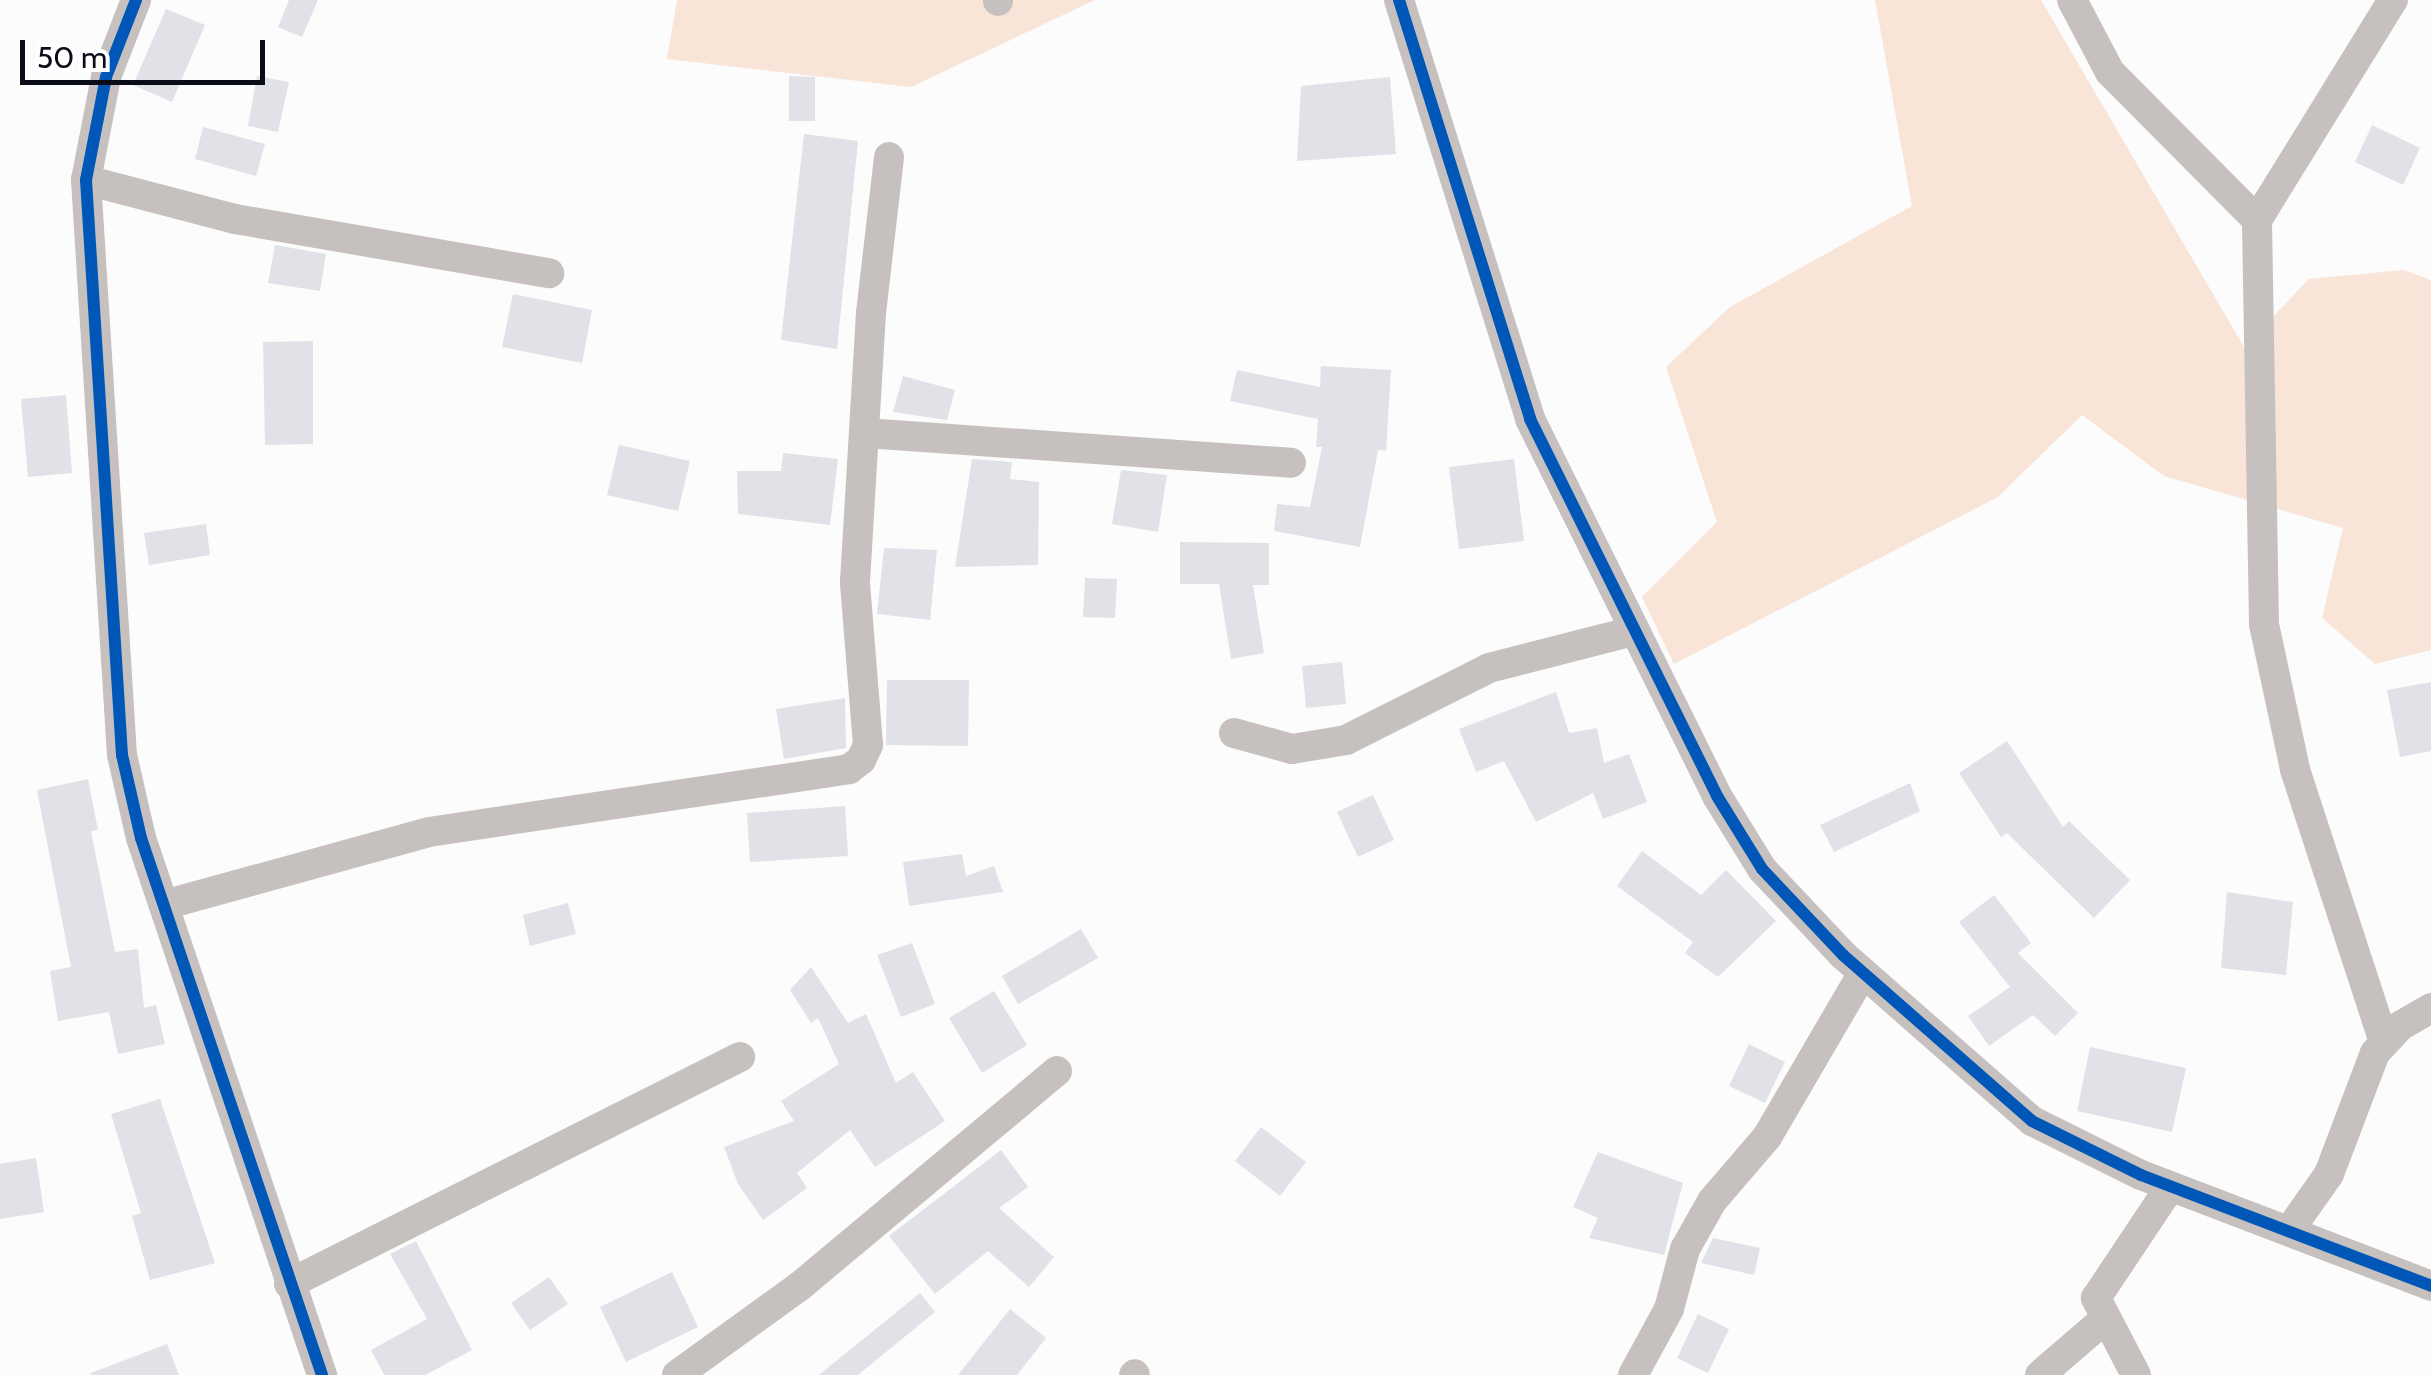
<!DOCTYPE html>
<style>
body{margin:0}
#map{position:relative;width:2431px;height:1375px;overflow:hidden;background:#fcfcfc;font-family:Cabin,sans-serif}
div>[style]{position:absolute}
.green>*{inset:0;background:#f9e4d8}
.building>*{inset:0;background:#e0e2e7}
.street>*{height:30px;margin:-15px;padding:0 15px;transform-origin:15px;border-radius:15px;background:#c6c1bf}
.cycleway>*{height:12px;margin:-6px;padding:0 6px;transform-origin:6px;border-radius:6px;background:#0057b8}
span{translate:-50% -50%;white-space:nowrap;text-align:center;line-height:1.15;-webkit-text-stroke:8px #fff;paint-order:stroke}
.scale{position:absolute;left:20px;top:40px;width:245px;height:45px;box-sizing:border-box;border:5px solid #0a0d17;border-top:0;padding-left:12px;font-size:30px;line-height:35px;white-space:nowrap;color:#0a0d17;-webkit-text-stroke:8px #fff;paint-order:stroke}
</style>
<div id="map">
<div class="green">
<div style="clip-path:polygon(677px 0,1095px 0,911px 87px,667px 59px)"></div>
<div style="clip-path:polygon(1875px 0,2041px 0,2244px 347px,2309px 279px,2404px 270px,2431px 280px,2431px 650px,2375px 664px,2322px 618px,2343px 528px,2164px 476px,2082px 415px,1998px 497px,1674px 664px,1642px 597px,1717px 522px,1666px 367px,1730px 307px,1912px 206px)"></div>
</div>
<div class="building">
<div style="clip-path:polygon(289px 0,318px 0,302px 37px,278px 27px)"></div>
<div style="clip-path:polygon(166px 9px,205px 25px,172px 102px,133px 85px)"></div>
<div style="clip-path:polygon(257px 76px,289px 82px,278px 132px,248px 126px)"></div>
<div style="clip-path:polygon(789px 76px,815px 77px,815px 121px,789px 121px)"></div>
<div style="clip-path:polygon(1390px 77px,1396px 154px,1297px 161px,1301px 86px)"></div>
<div style="clip-path:polygon(2372px 125px,2420px 148px,2403px 185px,2355px 162px)"></div>
<div style="clip-path:polygon(203px 127px,265px 144px,256px 176px,195px 159px)"></div>
<div style="clip-path:polygon(804px 134px,858px 141px,837px 349px,781px 340px)"></div>
<div style="clip-path:polygon(275px 245px,326px 254px,320px 291px,268px 283px)"></div>
<div style="clip-path:polygon(513px 294px,592px 310px,582px 363px,502px 347px)"></div>
<div style="clip-path:polygon(313px 341px,313px 444px,265px 445px,263px 342px)"></div>
<div style="clip-path:polygon(1321px 366px,1391px 370px,1386px 451px,1378px 450px,1360px 547px,1274px 531px,1277px 504px,1310px 507px,1322px 447px,1316px 447px,1318px 419px,1230px 401px,1237px 370px,1320px 387px)"></div>
<div style="clip-path:polygon(903px 376px,955px 390px,947px 420px,893px 412px)"></div>
<div style="clip-path:polygon(66px 395px,72px 473px,28px 477px,21px 399px)"></div>
<div style="clip-path:polygon(619px 445px,690px 461px,678px 511px,607px 495px)"></div>
<div style="clip-path:polygon(783px 453px,838px 459px,830px 525px,738px 514px,737px 471px,781px 471px)"></div>
<div style="clip-path:polygon(972px 459px,1012px 462px,1010px 479px,1039px 482px,1038px 565px,955px 567px)"></div>
<div style="clip-path:polygon(1514px 459px,1524px 541px,1459px 549px,1449px 467px)"></div>
<div style="clip-path:polygon(1121px 470px,1167px 475px,1158px 532px,1112px 524px)"></div>
<div style="clip-path:polygon(206px 524px,210px 555px,149px 565px,144px 533px)"></div>
<div style="clip-path:polygon(1180px 542px,1269px 543px,1269px 585px,1253px 585px,1264px 653px,1231px 659px,1219px 584px,1180px 584px)"></div>
<div style="clip-path:polygon(884px 548px,937px 550px,930px 620px,877px 614px)"></div>
<div style="clip-path:polygon(1085px 578px,1117px 579px,1115px 618px,1083px 617px)"></div>
<div style="clip-path:polygon(1342px 662px,1346px 704px,1306px 708px,1302px 666px)"></div>
<div style="clip-path:polygon(887px 680px,969px 680px,968px 746px,886px 745px)"></div>
<div style="clip-path:polygon(2431px 682px,2431px 751px,2400px 757px,2387px 690px)"></div>
<div style="clip-path:polygon(1556px 692px,1569px 733px,1597px 728px,1604px 763px,1629px 754px,1647px 802px,1603px 819px,1593px 793px,1536px 822px,1504px 761px,1476px 772px,1459px 729px)"></div>
<div style="clip-path:polygon(845px 698px,846px 748px,784px 759px,776px 709px)"></div>
<div style="clip-path:polygon(2007px 741px,2063px 827px,2069px 821px,2130px 880px,2094px 918px,2007px 833px,2001px 837px,1959px 773px)"></div>
<div style="clip-path:polygon(88px 779px,98px 830px,91px 831px,115px 952px,138px 949px,144px 1008px,156px 1005px,165px 1044px,118px 1054px,109px 1012px,58px 1021px,50px 971px,71px 967px,37px 790px)"></div>
<div style="clip-path:polygon(1910px 783px,1920px 811px,1834px 852px,1820px 825px)"></div>
<div style="clip-path:polygon(1373px 795px,1394px 840px,1358px 857px,1337px 812px)"></div>
<div style="clip-path:polygon(845px 806px,848px 856px,750px 862px,747px 813px)"></div>
<div style="clip-path:polygon(1642px 851px,1701px 895px,1726px 870px,1776px 921px,1718px 977px,1685px 953px,1693px 942px,1617px 886px)"></div>
<div style="clip-path:polygon(962px 854px,966px 876px,994px 866px,1003px 892px,909px 906px,903px 862px)"></div>
<div style="clip-path:polygon(2227px 892px,2293px 902px,2286px 975px,2221px 968px)"></div>
<div style="clip-path:polygon(1994px 895px,2031px 943px,2018px 953px,2078px 1013px,2055px 1036px,2033px 1015px,1989px 1046px,1968px 1016px,2010px 987px,1959px 922px)"></div>
<div style="clip-path:polygon(568px 903px,576px 934px,530px 946px,523px 915px)"></div>
<div style="clip-path:polygon(1081px 929px,1098px 958px,1018px 1004px,1002px 976px)"></div>
<div style="clip-path:polygon(912px 943px,935px 1004px,901px 1017px,877px 955px)"></div>
<div style="clip-path:polygon(811px 967px,848px 1023px,866px 1014px,896px 1083px,913px 1072px,945px 1121px,875px 1167px,850px 1130px,797px 1173px,807px 1188px,763px 1220px,738px 1184px,724px 1147px,794px 1121px,781px 1101px,839px 1064px,818px 1018px,811px 1023px,790px 990px)"></div>
<div style="clip-path:polygon(994px 991px,1027px 1045px,982px 1073px,949px 1018px)"></div>
<div style="clip-path:polygon(1749px 1044px,1785px 1062px,1765px 1103px,1729px 1086px)"></div>
<div style="clip-path:polygon(2090px 1047px,2186px 1068px,2172px 1132px,2077px 1111px)"></div>
<div style="clip-path:polygon(160px 1099px,215px 1263px,150px 1280px,132px 1216px,141px 1213px,111px 1114px)"></div>
<div style="clip-path:polygon(1261px 1127px,1306px 1162px,1280px 1196px,1235px 1161px)"></div>
<div style="clip-path:polygon(1001px 1150px,1028px 1187px,999px 1208px,1054px 1257px,1029px 1287px,988px 1251px,935px 1294px,889px 1236px)"></div>
<div style="clip-path:polygon(1598px 1152px,1683px 1183px,1664px 1255px,1589px 1238px,1598px 1218px,1573px 1207px)"></div>
<div style="clip-path:polygon(36px 1158px,44px 1212px,0 1219px,0 1164px)"></div>
<div style="clip-path:polygon(1713px 1238px,1760px 1248px,1754px 1275px,1701px 1263px)"></div>
<div style="clip-path:polygon(416px 1241px,472px 1350px,425px 1375px,384px 1375px,371px 1350px,427px 1319px,390px 1254px)"></div>
<div style="clip-path:polygon(672px 1272px,698px 1327px,626px 1362px,600px 1307px)"></div>
<div style="clip-path:polygon(549px 1277px,568px 1304px,530px 1330px,511px 1303px)"></div>
<div style="clip-path:polygon(920px 1293px,935px 1312px,858px 1375px,819px 1375px)"></div>
<div style="clip-path:polygon(1010px 1309px,1046px 1338px,1017px 1375px,958px 1375px)"></div>
<div style="clip-path:polygon(1698px 1314px,1729px 1329px,1708px 1373px,1677px 1358px)"></div>
<div style="clip-path:polygon(167px 1344px,179px 1375px,91px 1375px,91px 1373px)"></div>
</div>
<div class="street">
<div style="left:136px;top:0;width:83px;rotate:111.3deg"></div>
<div style="left:106px;top:77px;width:105px;rotate:101deg"></div>
<div style="left:86px;top:180px;width:576px;rotate:86.42deg"></div>
<div style="left:122px;top:755px;width:85px;rotate:77.1deg"></div>
<div style="left:141px;top:838px;width:567px;rotate:71.37deg"></div>
<div style="left:998px;top:0;width:1px;rotate:90deg"></div>
<div style="left:1399px;top:0;width:439px;rotate:72.6deg"></div>
<div style="left:1530px;top:419px;width:421px;rotate:63.6deg"></div>
<div style="left:1717px;top:796px;width:86px;rotate:58.3deg"></div>
<div style="left:1762px;top:869px;width:118px;rotate:46.7deg"></div>
<div style="left:1843px;top:955px;width:252px;rotate:41.3deg"></div>
<div style="left:2032px;top:1121px;width:122px;rotate:26.4deg"></div>
<div style="left:2141px;top:1175px;width:311px;rotate:20.9deg"></div>
<div style="left:2072px;top:0;width:81px;rotate:62.2deg"></div>
<div style="left:2110px;top:72px;width:209px;rotate:45.2deg"></div>
<div style="left:86px;top:180px;width:154px;rotate:14.7deg"></div>
<div style="left:235px;top:219px;width:319px;rotate:9.8deg"></div>
<div style="left:865px;top:433px;width:427px;rotate:4deg"></div>
<div style="left:1234px;top:733px;width:60px;rotate:15.4deg"></div>
<div style="left:1292px;top:749px;width:55px;rotate:-9.5deg"></div>
<div style="left:1346px;top:740px;width:160px;rotate:-26.7deg"></div>
<div style="left:1489px;top:668px;width:149px;rotate:-14.4deg"></div>
<div style="left:164px;top:905px;width:275px;rotate:-15.4deg"></div>
<div style="left:429px;top:832px;width:425px;rotate:-8.5deg"></div>
<div style="left:849px;top:769px;width:15px;rotate:-37deg"></div>
<div style="left:861px;top:760px;width:17px;rotate:-65deg"></div>
<div style="left:868px;top:745px;width:164px;rotate:-94.6deg"></div>
<div style="left:855px;top:582px;width:269px;rotate:-86.6deg"></div>
<div style="left:871px;top:313px;width:157px;rotate:-83.4deg"></div>
<div style="left:2384px;top:1042px;width:287px;rotate:-108.1deg"></div>
<div style="left:2295px;top:769px;width:148px;rotate:-102.1deg"></div>
<div style="left:2264px;top:624px;width:404px;rotate:-91deg"></div>
<div style="left:2257px;top:220px;width:259px;rotate:-58.3deg"></div>
<div style="left:2291px;top:1228px;width:66px;rotate:-54.9deg"></div>
<div style="left:2329px;top:1174px;width:129px;rotate:-69.2deg"></div>
<div style="left:2375px;top:1053px;width:37px;rotate:-47deg"></div>
<div style="left:2400px;top:1026px;width:36px;rotate:-30deg"></div>
<div style="left:289px;top:1284px;width:505px;rotate:-26.72deg"></div>
<div style="left:677px;top:1375px;width:152px;rotate:-35.9deg"></div>
<div style="left:800px;top:1286px;width:335px;rotate:-39.9deg"></div>
<div style="left:1134px;top:1375px;width:1px;rotate:-45deg"></div>
<div style="left:1633px;top:1375px;width:75px;rotate:-61.4deg"></div>
<div style="left:1669px;top:1309px;width:62px;rotate:-75.1deg"></div>
<div style="left:1685px;top:1249px;width:55px;rotate:-60.6deg"></div>
<div style="left:1712px;top:1201px;width:84px;rotate:-49.3deg"></div>
<div style="left:1767px;top:1137px;width:190px;rotate:-59.7deg"></div>
<div style="left:2040px;top:1375px;width:86px;rotate:-40.7deg"></div>
<div style="left:2136px;top:1375px;width:87px;rotate:-117.5deg"></div>
<div style="left:2096px;top:1298px;width:133px;rotate:-56.3deg"></div>
</div>
<div class="cycleway">
<div style="left:136px;top:0;width:83px;rotate:111.3deg"></div>
<div style="left:106px;top:77px;width:105px;rotate:101deg"></div>
<div style="left:86px;top:180px;width:576px;rotate:86.42deg"></div>
<div style="left:122px;top:755px;width:85px;rotate:77.1deg"></div>
<div style="left:141px;top:838px;width:567px;rotate:71.37deg"></div>
<div style="left:1399px;top:0;width:439px;rotate:72.6deg"></div>
<div style="left:1530px;top:419px;width:421px;rotate:63.6deg"></div>
<div style="left:1717px;top:796px;width:86px;rotate:58.3deg"></div>
<div style="left:1762px;top:869px;width:118px;rotate:46.7deg"></div>
<div style="left:1843px;top:955px;width:252px;rotate:41.3deg"></div>
<div style="left:2032px;top:1121px;width:122px;rotate:26.4deg"></div>
<div style="left:2141px;top:1175px;width:311px;rotate:20.9deg"></div>
</div>
<div class="scale">50 m</div>
</div>
